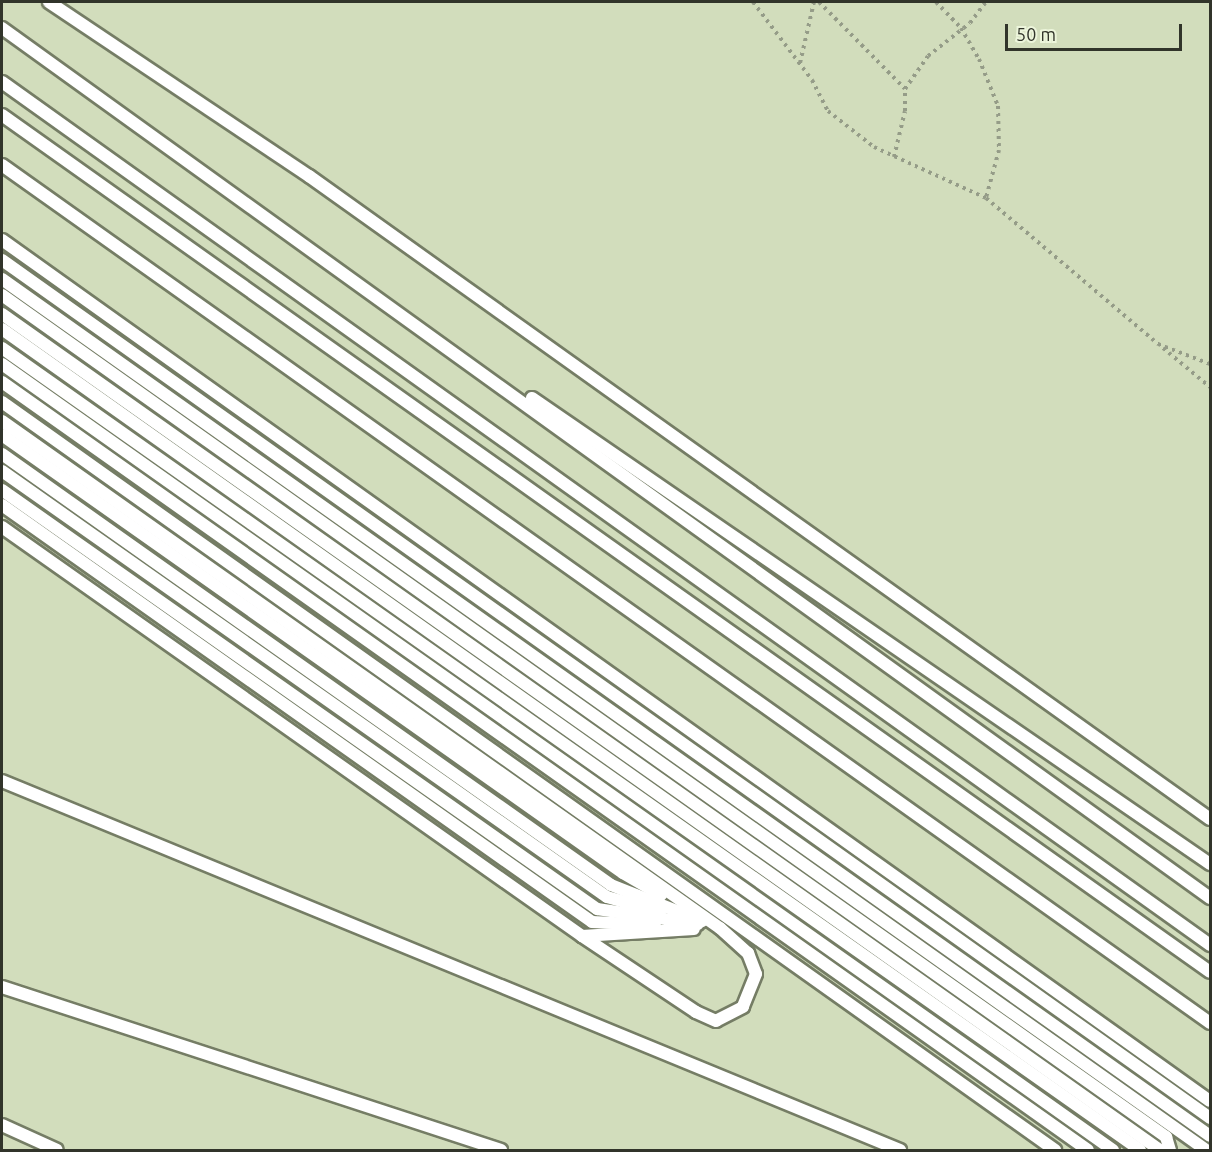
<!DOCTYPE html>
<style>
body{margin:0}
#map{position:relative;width:1212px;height:1152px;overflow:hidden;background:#dfe8ce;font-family:Ubuntu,sans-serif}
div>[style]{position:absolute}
.built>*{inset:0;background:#d2ddbc}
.path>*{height:4px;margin-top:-2px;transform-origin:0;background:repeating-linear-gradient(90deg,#959c88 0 3px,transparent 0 7.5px)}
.roads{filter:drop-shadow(2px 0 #757d65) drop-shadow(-2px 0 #757d65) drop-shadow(0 2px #757d65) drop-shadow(0 -2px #757d65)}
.service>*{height:12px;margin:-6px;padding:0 6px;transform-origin:6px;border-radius:6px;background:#fff}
span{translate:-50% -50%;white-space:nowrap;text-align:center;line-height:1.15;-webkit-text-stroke:6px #ecf5db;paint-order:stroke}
.frame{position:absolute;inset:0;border:3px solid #31342a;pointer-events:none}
.scale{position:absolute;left:1005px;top:24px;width:177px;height:27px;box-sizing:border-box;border:3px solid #31342a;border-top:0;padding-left:8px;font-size:18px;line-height:21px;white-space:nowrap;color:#31342a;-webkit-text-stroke:4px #ecf5db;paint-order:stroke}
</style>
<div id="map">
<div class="built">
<div style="clip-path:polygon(2px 2px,1210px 2px,1210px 1150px,2px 1150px)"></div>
</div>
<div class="path">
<div style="left:753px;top:2px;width:98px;rotate:52.9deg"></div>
<div style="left:812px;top:80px;width:35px;rotate:63deg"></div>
<div style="left:828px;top:111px;width:58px;rotate:38deg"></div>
<div style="left:874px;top:147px;width:123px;rotate:24.5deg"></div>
<div style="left:986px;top:198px;width:226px;rotate:40.3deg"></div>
<div style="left:1158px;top:344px;width:56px;rotate:21deg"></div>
<div style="left:819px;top:2px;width:122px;rotate:45.3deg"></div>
<div style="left:936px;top:2px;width:36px;rotate:46deg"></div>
<div style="left:961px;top:28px;width:36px;rotate:60deg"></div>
<div style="left:979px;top:59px;width:51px;rotate:68deg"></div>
<div style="left:998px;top:106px;width:44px;rotate:88.7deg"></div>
<div style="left:999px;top:150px;width:50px;rotate:105.2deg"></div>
<div style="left:800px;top:63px;width:63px;rotate:-77.1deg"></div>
<div style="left:894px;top:157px;width:47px;rotate:-76.6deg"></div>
<div style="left:905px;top:111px;width:22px;rotate:-90deg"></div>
<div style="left:905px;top:89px;width:40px;rotate:-55.1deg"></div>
<div style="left:928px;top:56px;width:53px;rotate:-38.2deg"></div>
<div style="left:970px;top:23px;width:26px;rotate:-53deg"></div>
<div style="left:1163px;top:348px;width:61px;rotate:39.7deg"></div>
</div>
<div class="roads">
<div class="service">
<div style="left:49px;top:2px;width:313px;rotate:33.8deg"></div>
<div style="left:309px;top:176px;width:1107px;rotate:35.51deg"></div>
<div style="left:2px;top:28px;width:1489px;rotate:35.76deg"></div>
<div style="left:2px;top:82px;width:1485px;rotate:35.54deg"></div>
<div style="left:2px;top:115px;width:1481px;rotate:35.35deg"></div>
<div style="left:2px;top:165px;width:1482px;rotate:35.38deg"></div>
<div style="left:2px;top:240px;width:1483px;rotate:35.48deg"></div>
<div style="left:2px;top:260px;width:1482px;rotate:35.38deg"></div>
<div style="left:2px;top:279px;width:1481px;rotate:35.35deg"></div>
<div style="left:2px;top:295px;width:1477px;rotate:35.38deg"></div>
<div style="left:2px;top:314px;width:1426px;rotate:35.26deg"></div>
<div style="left:1166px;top:1137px;width:14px;rotate:73deg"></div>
<div style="left:2px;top:329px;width:1420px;rotate:35.34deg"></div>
<div style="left:2px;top:348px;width:1392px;rotate:35.17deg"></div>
<div style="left:2px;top:364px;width:1361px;rotate:35.28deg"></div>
<div style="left:2px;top:382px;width:1330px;rotate:35.27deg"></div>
<div style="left:532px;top:398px;width:823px;rotate:34.5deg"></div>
<div style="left:2px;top:402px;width:1292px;rotate:35.39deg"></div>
<div style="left:2px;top:421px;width:879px;rotate:35.23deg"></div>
<div style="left:720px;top:928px;width:38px;rotate:42deg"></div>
<div style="left:748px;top:953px;width:22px;rotate:69deg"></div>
<div style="left:756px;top:974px;width:35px;rotate:112deg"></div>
<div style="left:743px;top:1007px;width:30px;rotate:153deg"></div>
<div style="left:716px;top:1021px;width:22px;rotate:-156deg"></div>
<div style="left:696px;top:1012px;width:137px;rotate:-146.3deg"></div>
<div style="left:2px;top:435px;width:760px;rotate:35.2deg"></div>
<div style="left:623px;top:873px;width:44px;rotate:30.1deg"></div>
<div style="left:2px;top:454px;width:746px;rotate:35.29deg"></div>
<div style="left:611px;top:885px;width:98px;rotate:21.6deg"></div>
<div style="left:2px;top:471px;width:740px;rotate:35.15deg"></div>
<div style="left:607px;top:897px;width:55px;rotate:15.8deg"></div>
<div style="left:2px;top:490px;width:728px;rotate:35.15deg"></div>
<div style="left:597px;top:909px;width:102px;rotate:8.4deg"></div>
<div style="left:2px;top:505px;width:722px;rotate:35.25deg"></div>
<div style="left:592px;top:922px;width:63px;rotate:2.7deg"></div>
<div style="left:2px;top:527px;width:710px;rotate:35.19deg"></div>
<div style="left:582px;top:936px;width:112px;rotate:-3.6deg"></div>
<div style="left:2px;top:781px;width:971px;rotate:22.34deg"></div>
<div style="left:2px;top:987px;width:525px;rotate:18.09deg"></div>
<div style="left:2px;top:1125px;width:60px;rotate:24.4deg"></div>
</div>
</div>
<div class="frame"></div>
<div class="scale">50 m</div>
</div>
